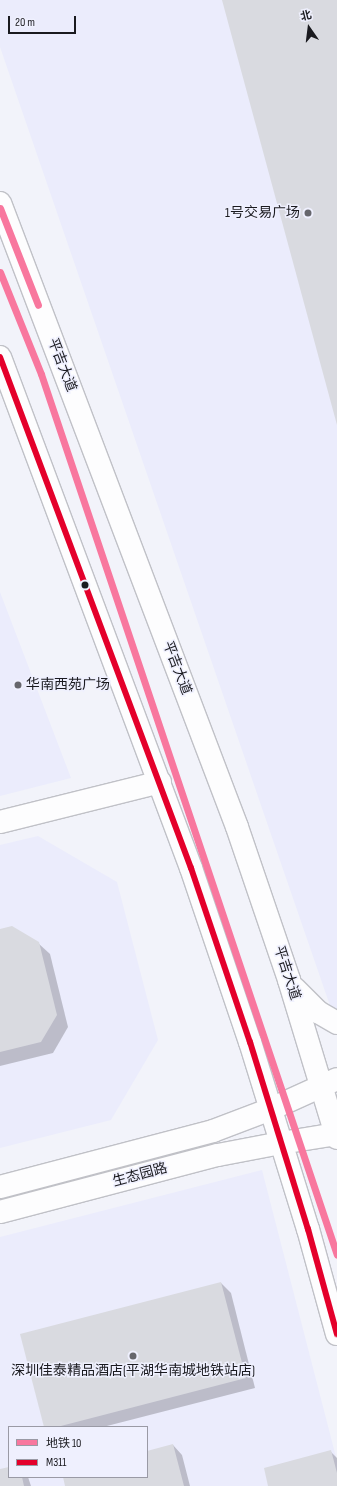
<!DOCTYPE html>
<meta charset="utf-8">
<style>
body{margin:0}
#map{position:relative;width:337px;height:1486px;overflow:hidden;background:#f2f3fa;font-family:"Sofia Sans Condensed","Noto Sans SC",sans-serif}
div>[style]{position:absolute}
.built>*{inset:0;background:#ebecfc}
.shadow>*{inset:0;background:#0003}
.building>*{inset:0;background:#d9dae0}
.roads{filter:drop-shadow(1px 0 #c0c1c7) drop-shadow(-1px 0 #c0c1c7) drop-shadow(0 1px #c0c1c7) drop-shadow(0 -1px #c0c1c7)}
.minor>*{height:22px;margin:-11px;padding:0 11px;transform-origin:11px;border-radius:11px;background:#fdfdfe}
.tertiary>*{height:22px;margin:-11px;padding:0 11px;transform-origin:11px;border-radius:11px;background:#fdfdfe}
.primary>*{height:22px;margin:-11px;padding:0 11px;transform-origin:11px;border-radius:11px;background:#fdfdfe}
.bus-1>*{height:6px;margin:-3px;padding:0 3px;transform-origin:3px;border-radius:3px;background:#e4002b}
.metro-1>*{height:7px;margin:-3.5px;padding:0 3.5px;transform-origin:3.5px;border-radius:3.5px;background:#f8779e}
.dots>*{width:11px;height:11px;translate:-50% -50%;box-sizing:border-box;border:2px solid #eff0fe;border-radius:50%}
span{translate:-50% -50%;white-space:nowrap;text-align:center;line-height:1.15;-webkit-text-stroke:3px #eff0fe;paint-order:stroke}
.poi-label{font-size:14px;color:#1a1a1f}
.right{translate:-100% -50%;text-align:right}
.left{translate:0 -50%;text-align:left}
.street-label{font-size:14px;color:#1a1a1f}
.legend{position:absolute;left:8px;top:1426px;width:140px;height:52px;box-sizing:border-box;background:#eff0fe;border:1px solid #9a9aa5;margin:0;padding:5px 7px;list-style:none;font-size:12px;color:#1a1a1f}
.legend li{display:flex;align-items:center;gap:8px;height:20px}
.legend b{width:20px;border:1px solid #9a9aa5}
.north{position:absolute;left:289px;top:8px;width:40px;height:40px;-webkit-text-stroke:3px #eff0fe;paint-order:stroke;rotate:346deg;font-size:11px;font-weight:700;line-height:16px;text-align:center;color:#1a1a1f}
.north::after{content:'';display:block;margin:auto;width:14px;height:18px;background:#1a1a1f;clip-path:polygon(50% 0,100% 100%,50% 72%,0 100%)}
.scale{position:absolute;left:8px;top:16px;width:68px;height:18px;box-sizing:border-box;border:2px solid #1a1a1f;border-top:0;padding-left:5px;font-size:12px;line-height:14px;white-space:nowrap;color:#1a1a1f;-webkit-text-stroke:3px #eff0fe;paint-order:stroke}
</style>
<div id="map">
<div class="built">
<div style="clip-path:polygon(0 0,337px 0,337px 1026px,0 47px)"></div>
<div style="clip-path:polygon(0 592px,71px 778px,0 796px)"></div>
<div style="clip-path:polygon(38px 836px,117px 882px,158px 1040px,111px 1120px,0 1148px,0 845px)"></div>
<div style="clip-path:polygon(evenodd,262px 1170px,337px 1461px,337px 1486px,0 1486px,0 1237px,262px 1170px,9px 1427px,147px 1427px,147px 1477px,9px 1477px,9px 1427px)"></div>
</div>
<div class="shadow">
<div style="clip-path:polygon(0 930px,38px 943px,50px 954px,68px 1027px,53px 1053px,0 1066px)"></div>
<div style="clip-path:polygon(221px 1283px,231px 1293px,255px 1388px,103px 1427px,45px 1427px)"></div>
<div style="clip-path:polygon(173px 1445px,182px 1455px,190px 1486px,66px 1486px,64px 1477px,147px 1477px,147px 1452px)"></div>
<div style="clip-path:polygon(331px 1452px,337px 1458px,337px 1486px,269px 1486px)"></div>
<div style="clip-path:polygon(9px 1468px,9px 1477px,28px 1477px,31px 1486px,0 1486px,0 1470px)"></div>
</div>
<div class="building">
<div style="clip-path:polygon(222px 0,337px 0,337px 425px)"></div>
<div style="clip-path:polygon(12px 926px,39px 942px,57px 1015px,41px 1042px,0 1052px,0 929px)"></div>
<div style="clip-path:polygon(221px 1282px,246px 1378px,57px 1427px,44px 1427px,20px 1334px)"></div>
<div style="clip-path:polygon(173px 1444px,184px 1486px,65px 1486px,63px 1477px,147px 1477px,147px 1451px)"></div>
<div style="clip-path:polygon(331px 1450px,337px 1473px,337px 1486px,268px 1486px,264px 1468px)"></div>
<div style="clip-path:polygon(9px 1467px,9px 1477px,22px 1477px,24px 1486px,0 1486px,0 1469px)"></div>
</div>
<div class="roads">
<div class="minor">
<div style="left:0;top:822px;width:165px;rotate:-14deg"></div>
<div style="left:0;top:1187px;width:220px;rotate:-14.7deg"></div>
<div style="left:213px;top:1131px;width:62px;rotate:-20.8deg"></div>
<div style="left:0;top:1212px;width:225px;rotate:-14.7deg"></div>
<div style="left:218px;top:1155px;width:64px;rotate:-10.8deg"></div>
</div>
<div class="tertiary">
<div style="left:271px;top:1109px;width:72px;rotate:-24.4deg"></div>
<div style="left:281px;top:1143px;width:57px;rotate:-9.1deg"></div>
</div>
<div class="primary">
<div style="left:0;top:203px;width:667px;rotate:69.2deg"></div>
<div style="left:237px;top:827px;width:162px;rotate:71.2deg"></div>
<div style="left:289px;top:980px;width:165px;rotate:73.1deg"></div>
<div style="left:0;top:357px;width:546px;rotate:69.51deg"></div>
<div style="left:191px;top:868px;width:184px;rotate:71.3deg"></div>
<div style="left:250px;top:1042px;width:196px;rotate:72.8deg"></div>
<div style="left:308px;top:1229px;width:109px;rotate:74.6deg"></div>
<div style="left:295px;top:989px;width:33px;rotate:45deg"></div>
<div style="left:318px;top:1012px;width:22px;rotate:30deg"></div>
</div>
</div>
<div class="bus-1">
<div style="left:0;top:357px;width:546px;rotate:69.51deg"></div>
<div style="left:191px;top:868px;width:184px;rotate:71.3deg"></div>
<div style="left:250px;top:1042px;width:196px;rotate:72.8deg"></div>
<div style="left:308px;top:1229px;width:109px;rotate:74.6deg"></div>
</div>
<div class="metro-1">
<div style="left:0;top:208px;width:104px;rotate:68.6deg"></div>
<div style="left:0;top:272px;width:110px;rotate:68.1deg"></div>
<div style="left:41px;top:374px;width:929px;rotate:71.43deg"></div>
</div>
<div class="dots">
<div style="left:308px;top:213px;background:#66666c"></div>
<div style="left:85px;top:585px;background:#1a1a1f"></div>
<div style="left:18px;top:685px;background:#66666c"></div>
<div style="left:133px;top:1356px;background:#66666c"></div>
</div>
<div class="poi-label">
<span class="right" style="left:300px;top:213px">1号交易广场</span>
<span class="left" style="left:26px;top:685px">华南西苑广场</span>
<span style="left:133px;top:1371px">深圳佳泰精品酒店(平湖华南城地铁站店)</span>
</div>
<div class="street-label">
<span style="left:62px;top:365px;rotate:69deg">平吉大道</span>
<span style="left:177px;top:668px;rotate:69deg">平吉大道</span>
<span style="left:287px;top:973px;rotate:72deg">平吉大道</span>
<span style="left:140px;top:1175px;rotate:-15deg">生态园路</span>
</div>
<ul class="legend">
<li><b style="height:5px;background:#f8779e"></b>地铁 10</li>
<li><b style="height:5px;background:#e4002b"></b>M311</li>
</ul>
<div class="north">北</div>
<div class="scale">20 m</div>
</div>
